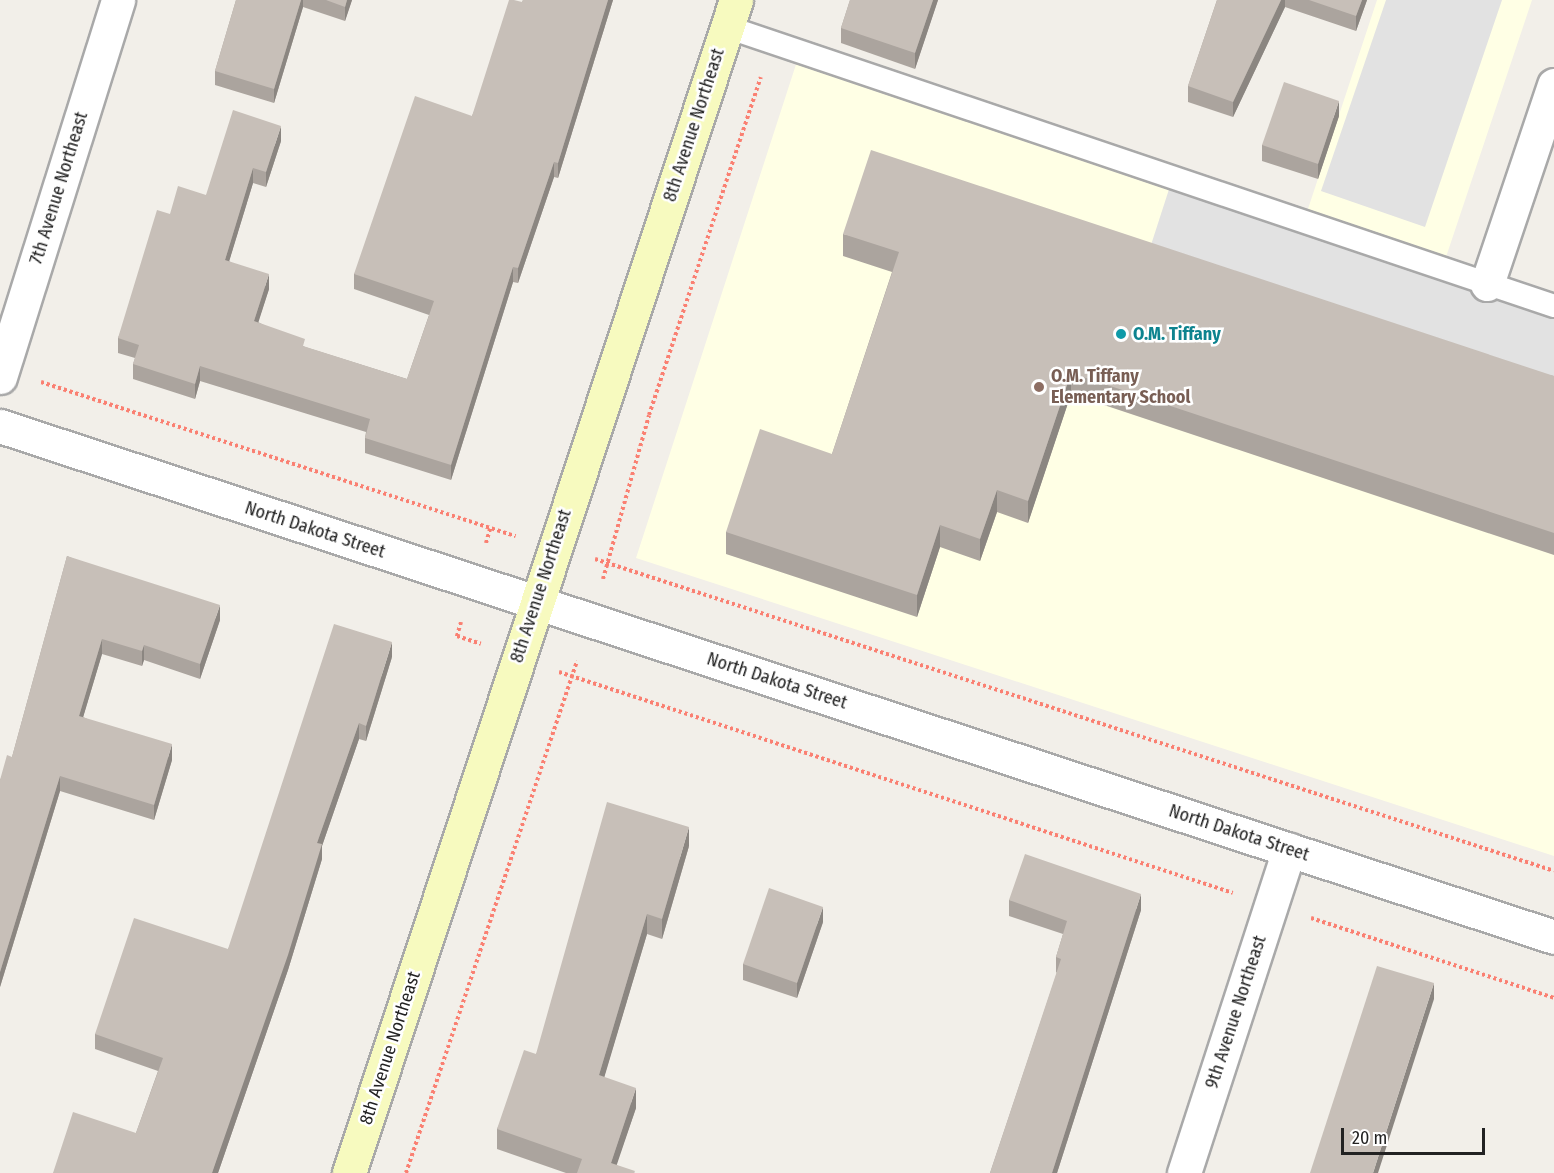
<!DOCTYPE html>
<style>
body{margin:0}
#map{position:relative;width:1554px;height:1173px;overflow:hidden;background:#f2efe9;font-family:"Fira Sans Condensed",sans-serif}
div>[style]{position:absolute}
.education>*{inset:0;background:#ffffe5}
.parking>*{inset:0;background:#e2e2e2}
.path>*{height:4px;margin-top:-2px;transform-origin:0;background:repeating-linear-gradient(90deg,#fa8072 0 3px,transparent 0 6px)}
.roads{filter:drop-shadow(2px 0 #a9a9a9) drop-shadow(-2px 0 #a9a9a9) drop-shadow(0 2px #a9a9a9) drop-shadow(0 -2px #a9a9a9)}
.service>*{height:22px;margin:-11px;padding:0 11px;transform-origin:11px;border-radius:11px;background:#fff}
.minor>*{height:33px;margin:-16.5px;padding:0 16.5px;transform-origin:16.5px;border-radius:16.5px;background:#fff}
.tertiary>*{height:33px;margin:-16.5px;padding:0 16.5px;transform-origin:16.5px;border-radius:16.5px;background:#fff}
.secondary>*{height:33px;margin:-16.5px;padding:0 16.5px;transform-origin:16.5px;border-radius:16.5px;background:#f7fabf}
.wall>*{inset:0;background:#aba49e}
.shaded-wall>*{inset:0;background:#8b8681}
.building>*{inset:0;background:#c7bfb8}
.dots>*{width:16px;height:16px;translate:-50% -50%;box-sizing:border-box;border:3px solid #fff;border-radius:50%}
span{translate:-50% -50%;white-space:nowrap;text-align:center;line-height:1.15;-webkit-text-stroke:5px #fff;paint-order:stroke}
.street-label{font-size:18px;color:#222}
.culture-label{font-size:18px;color:#0d838f;font-weight:700}
.left{translate:0 -50%;text-align:left}
.education-label{font-size:18px;color:#785e54;font-weight:700}
.scale{position:absolute;left:1341px;top:1128px;width:144px;height:27px;box-sizing:border-box;border:3px solid #222;border-top:0;padding-left:8px;font-size:18px;line-height:21px;white-space:nowrap;color:#222;-webkit-text-stroke:4px #fff;paint-order:stroke}
</style>
<div id="map">
<div class="education">
<div style="clip-path:polygon(1377px 0,1532px 0,1442px 269px,1554px 306px,1554px 856px,636px 558px,800px 52px,1303px 224px)"></div>
</div>
<div class="parking">
<div style="clip-path:polygon(1386px 0,1502px 0,1425px 227px,1321px 191px)"></div>
<div style="clip-path:polygon(1172px 180px,1554px 306px,1554px 381px,1150px 248px)"></div>
</div>
<div class="path">
<div style="left:41px;top:382px;width:499px;rotate:18deg"></div>
<div style="left:486px;top:543px;width:15px;rotate:-74deg"></div>
<div style="left:595px;top:559px;width:1008px;rotate:18.02deg"></div>
<div style="left:603px;top:579px;width:170px;rotate:-74.3deg"></div>
<div style="left:649px;top:415px;width:356px;rotate:-71.7deg"></div>
<div style="left:461px;top:622px;width:15px;rotate:106deg"></div>
<div style="left:457px;top:636px;width:25px;rotate:18deg"></div>
<div style="left:559px;top:672px;width:709px;rotate:18.15deg"></div>
<div style="left:1311px;top:918px;width:256px;rotate:18.2deg"></div>
<div style="left:406px;top:1173px;width:540px;rotate:-71.53deg"></div>
</div>
<div class="roads">
<div class="service">
<div style="left:727px;top:27px;width:873px;rotate:18.64deg"></div>
</div>
<div class="minor">
<div style="left:1487px;top:284px;width:210px;rotate:-71.4deg"></div>
<div style="left:0;top:377px;width:395px;rotate:-72.6deg"></div>
<div style="left:1184px;top:1173px;width:340px;rotate:-72deg"></div>
</div>
<div class="tertiary">
<div style="left:0;top:426px;width:1636px;rotate:18.2deg"></div>
</div>
<div class="secondary">
<div style="left:349px;top:1173px;width:1235px;rotate:-71.74deg"></div>
</div>
</div>
<div class="wall">
<div style="clip-path:polygon(236px 0,352px 0,345px 21px,303px 7px,274px 103px,215px 85px,215px 71px)"></div>
<div style="clip-path:polygon(523px 0,613px 0,558px 178px,554px 177px,518px 283px,513px 282px,451px 480px,365px 453px,365px 438px,366px 432px,200px 381px,195px 399px,133px 379px,133px 364px,135px 358px,118px 353px,118px 338px,170px 214px,206px 195px,281px 141px,266px 187px,253px 183px,229px 261px,269px 289px,258px 322px,305px 347px,407px 379px,429px 315px,354px 289px,354px 274px,472px 116px)"></div>
<div style="clip-path:polygon(850px 0,938px 0,915px 69px,841px 43px,841px 28px)"></div>
<div style="clip-path:polygon(1217px 0,1367px 0,1356px 31px,1285px 7px,1233px 117px,1188px 102px,1188px 86px)"></div>
<div style="clip-path:polygon(1339px 116px,1318px 179px,1262px 161px,1262px 145px)"></div>
<div style="clip-path:polygon(843px 234px,1554px 376px,1554px 555px,1071px 394px,1028px 523px,997px 512px,980px 561px,940px 547px,917px 617px,726px 554px,726px 532px,832px 454px,892px 272px,843px 256px)"></div>
<div style="clip-path:polygon(67px 556px,220px 620px,200px 679px,144px 660px,142px 666px,102px 654px,83px 717px,172px 760px,154px 820px,60px 791px,0 987px,0 780px,12px 757px)"></div>
<div style="clip-path:polygon(392px 657px,366px 741px,359px 739px,322px 846px,322px 859px,288px 970px,218px 1173px,53px 1173px,136px 1133px,158px 1071px,95px 1049px,95px 1034px,228px 949px)"></div>
<div style="clip-path:polygon(689px 846px,662px 939px,647px 934px,604px 1077px,636px 1108px,616px 1165px,635px 1173px,566px 1173px,497px 1149px,497px 1129px,536px 1054px)"></div>
<div style="clip-path:polygon(1009px 900px,1141px 910px,1057px 1173px,990px 1173px,1057px 973px,1056px 972px,1056px 957px,1063px 934px,1009px 916px)"></div>
<div style="clip-path:polygon(823px 922px,797px 998px,743px 980px,743px 964px)"></div>
</div>
<div class="shaded-wall">
<div style="clip-path:polygon(301px 0,303px 0,303px 7px,274px 103px,274px 89px)"></div>
<div style="clip-path:polygon(347px 0,352px 0,345px 21px,345px 7px)"></div>
<div style="clip-path:polygon(608px 0,613px 0,558px 178px,558px 163px)"></div>
<div style="clip-path:polygon(933px 0,938px 0,915px 69px,915px 53px)"></div>
<div style="clip-path:polygon(1281px 0,1285px 0,1285px 7px,1233px 117px,1233px 102px)"></div>
<div style="clip-path:polygon(1362px 0,1367px 0,1356px 31px,1356px 16px)"></div>
<div style="clip-path:polygon(1339px 101px,1339px 116px,1318px 179px,1318px 164px)"></div>
<div style="clip-path:polygon(281px 126px,281px 141px,266px 187px,266px 172px)"></div>
<div style="clip-path:polygon(554px 162px,554px 177px,518px 283px,518px 268px)"></div>
<div style="clip-path:polygon(253px 168px,253px 183px,225px 275px,225px 260px)"></div>
<div style="clip-path:polygon(513px 267px,513px 282px,451px 480px,451px 465px)"></div>
<div style="clip-path:polygon(269px 274px,269px 289px,254px 336px,254px 321px)"></div>
<div style="clip-path:polygon(200px 366px,200px 381px,195px 399px,195px 384px)"></div>
<div style="clip-path:polygon(1071px 373px,1071px 394px,1028px 523px,1028px 501px)"></div>
<div style="clip-path:polygon(997px 490px,997px 512px,980px 561px,980px 539px)"></div>
<div style="clip-path:polygon(940px 525px,940px 547px,917px 617px,917px 595px)"></div>
<div style="clip-path:polygon(220px 605px,220px 620px,200px 679px,200px 664px)"></div>
<div style="clip-path:polygon(102px 639px,102px 654px,79px 731px,79px 716px)"></div>
<div style="clip-path:polygon(392px 642px,392px 657px,366px 741px,366px 726px)"></div>
<div style="clip-path:polygon(144px 645px,144px 660px,142px 666px,142px 651px)"></div>
<div style="clip-path:polygon(359px 723px,359px 739px,322px 846px,322px 859px,288px 970px,218px 1173px,212px 1173px,317px 843px)"></div>
<div style="clip-path:polygon(172px 744px,172px 760px,154px 820px,154px 805px)"></div>
<div style="clip-path:polygon(60px 776px,60px 791px,0 987px,0 972px)"></div>
<div style="clip-path:polygon(689px 827px,689px 846px,662px 939px,662px 919px)"></div>
<div style="clip-path:polygon(1141px 894px,1141px 910px,1057px 1173px,1052px 1173px)"></div>
<div style="clip-path:polygon(823px 907px,823px 922px,797px 998px,797px 983px)"></div>
<div style="clip-path:polygon(647px 914px,647px 934px,599px 1095px,599px 1075px)"></div>
<div style="clip-path:polygon(1434px 983px,1434px 999px,1378px 1173px,1373px 1173px)"></div>
<div style="clip-path:polygon(636px 1088px,636px 1108px,614px 1173px,611px 1163px)"></div>
</div>
<div class="building">
<div style="clip-path:polygon(236px 0,301px 0,274px 89px,215px 71px)"></div>
<div style="clip-path:polygon(326px 0,347px 0,345px 7px)"></div>
<div style="clip-path:polygon(509px 0,514px 0,522px 2px,523px 0,608px 0,558px 163px,554px 162px,518px 268px,513px 267px,451px 465px,365px 438px,370px 419px,200px 366px,195px 384px,133px 364px,139px 345px,118px 338px,157px 210px,170px 214px,178px 186px,206px 195px,233px 110px,281px 126px,266px 172px,253px 168px,225px 260px,269px 274px,254px 321px,305px 339px,303px 346px,407px 379px,434px 301px,354px 274px,415px 96px,472px 116px)"></div>
<div style="clip-path:polygon(850px 0,933px 0,915px 53px,841px 28px)"></div>
<div style="clip-path:polygon(1217px 0,1281px 0,1233px 102px,1188px 86px)"></div>
<div style="clip-path:polygon(1309px 0,1362px 0,1356px 16px)"></div>
<div style="clip-path:polygon(1284px 82px,1339px 101px,1318px 164px,1262px 145px)"></div>
<div style="clip-path:polygon(871px 150px,1554px 376px,1554px 533px,1071px 373px,1028px 501px,997px 490px,980px 539px,940px 525px,917px 595px,726px 532px,760px 429px,832px 454px,899px 252px,843px 234px)"></div>
<div style="clip-path:polygon(67px 556px,220px 605px,200px 664px,144px 645px,142px 651px,102px 639px,79px 716px,172px 744px,154px 805px,60px 776px,0 972px,0 780px,7px 755px,12px 757px)"></div>
<div style="clip-path:polygon(334px 624px,392px 642px,366px 726px,359px 723px,317px 843px,322px 844px,288px 955px,212px 1173px,53px 1173px,73px 1112px,136px 1133px,163px 1058px,95px 1034px,134px 918px,228px 949px)"></div>
<div style="clip-path:polygon(607px 802px,689px 827px,662px 919px,647px 914px,599px 1075px,636px 1088px,611px 1163px,635px 1171px,634px 1173px,577px 1173px,582px 1159px,497px 1129px,524px 1050px,536px 1054px)"></div>
<div style="clip-path:polygon(1025px 854px,1141px 894px,1052px 1173px,990px 1173px,1061px 959px,1056px 957px,1067px 921px,1009px 900px)"></div>
<div style="clip-path:polygon(769px 888px,823px 907px,797px 983px,743px 964px)"></div>
<div style="clip-path:polygon(1377px 966px,1434px 983px,1373px 1173px,1310px 1173px)"></div>
</div>
<div class="dots">
<div style="left:1121px;top:334px;background:#0f9aa8"></div>
<div style="left:1039px;top:387px;background:#8d6e63"></div>
</div>
<div class="street-label">
<span style="left:694px;top:125px;rotate:-72deg">8th Avenue Northeast</span>
<span style="left:59px;top:188px;rotate:-73deg">7th Avenue Northeast</span>
<span style="left:315px;top:530px;rotate:18deg">North Dakota Street</span>
<span style="left:541px;top:586px;rotate:-72deg">8th Avenue Northeast</span>
<span style="left:777px;top:681px;rotate:18deg">North Dakota Street</span>
<span style="left:1239px;top:833px;rotate:18deg">North Dakota Street</span>
<span style="left:1236px;top:1012px;rotate:-72deg">9th Avenue Northeast</span>
<span style="left:390px;top:1048px;rotate:-72deg">8th Avenue Northeast</span>
</div>
<div class="culture-label">
<span class="left" style="left:1133px;top:334px">O.M. Tiffany</span>
</div>
<div class="education-label">
<span class="left" style="left:1051px;top:387px">O.M. Tiffany<br>Elementary School</span>
</div>
<div class="scale">20 m</div>
</div>
